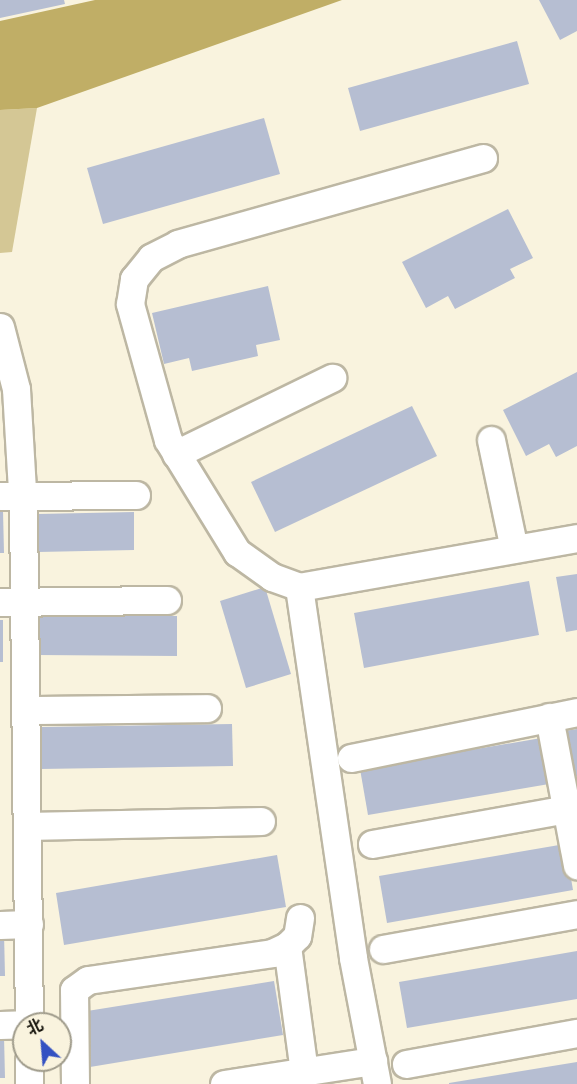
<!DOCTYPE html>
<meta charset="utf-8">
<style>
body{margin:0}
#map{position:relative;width:577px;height:1084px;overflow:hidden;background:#f9f3de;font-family:"DM Sans","Noto Sans SC",sans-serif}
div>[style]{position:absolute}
.green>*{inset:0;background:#d4c795}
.water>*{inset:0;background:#c0ae66}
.building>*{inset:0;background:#b6bed2}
.roads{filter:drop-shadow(2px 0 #bdb7a3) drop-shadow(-2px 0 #bdb7a3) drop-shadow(0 2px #bdb7a3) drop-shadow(0 -2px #bdb7a3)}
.minor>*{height:27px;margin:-13.5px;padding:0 13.5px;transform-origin:13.5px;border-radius:13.5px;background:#fff}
span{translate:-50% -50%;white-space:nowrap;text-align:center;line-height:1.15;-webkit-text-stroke:5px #f9f3de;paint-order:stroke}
.north{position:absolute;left:12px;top:1012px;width:60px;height:60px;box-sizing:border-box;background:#f9f3de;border:2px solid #9f9b8b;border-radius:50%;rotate:334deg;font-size:16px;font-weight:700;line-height:24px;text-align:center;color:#19170f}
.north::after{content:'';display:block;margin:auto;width:21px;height:27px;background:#3351c2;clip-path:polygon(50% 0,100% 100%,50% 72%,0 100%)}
</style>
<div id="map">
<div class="green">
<div style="clip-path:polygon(37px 108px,12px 252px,0 253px,0 110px)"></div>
</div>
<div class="water">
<div style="clip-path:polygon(95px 0,342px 0,37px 108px,0 110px,0 21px)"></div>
</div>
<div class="building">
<div style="clip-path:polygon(0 0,64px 0,65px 4px,0 18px)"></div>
<div style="clip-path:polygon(539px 0,577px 0,577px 31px,560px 40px)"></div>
<div style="clip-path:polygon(517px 41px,529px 84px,360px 131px,348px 88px)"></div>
<div style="clip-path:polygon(264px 118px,280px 174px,103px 224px,87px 168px)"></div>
<div style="clip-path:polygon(508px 209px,533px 258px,510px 269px,515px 278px,455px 309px,448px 296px,426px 308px,402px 262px)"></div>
<div style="clip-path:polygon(268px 286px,280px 340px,256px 345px,258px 356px,192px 371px,189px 358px,164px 364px,152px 313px)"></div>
<div style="clip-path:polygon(577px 372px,577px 446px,556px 457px,549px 444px,526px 456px,503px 410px)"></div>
<div style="clip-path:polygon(412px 406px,437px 456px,275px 532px,251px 482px)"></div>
<div style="clip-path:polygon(0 511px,3px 511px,4px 553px,0 553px)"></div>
<div style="clip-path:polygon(134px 512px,134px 550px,38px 552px,38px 514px)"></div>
<div style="clip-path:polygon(577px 574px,577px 630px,566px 632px,556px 577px)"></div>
<div style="clip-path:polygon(529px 581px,539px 635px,364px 668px,354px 613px)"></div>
<div style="clip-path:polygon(265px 587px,291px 674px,246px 688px,220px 601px)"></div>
<div style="clip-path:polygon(37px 616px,177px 616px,177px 656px,37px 655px)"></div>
<div style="clip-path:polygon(0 620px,3px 620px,3px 662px,0 662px)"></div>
<div style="clip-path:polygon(232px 724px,233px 766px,40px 769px,40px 727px)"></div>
<div style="clip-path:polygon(577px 729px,577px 776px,572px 777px,565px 731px)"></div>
<div style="clip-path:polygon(547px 737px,555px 783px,368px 815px,360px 769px)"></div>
<div style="clip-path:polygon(565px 844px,573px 890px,387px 923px,379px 876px)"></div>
<div style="clip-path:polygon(277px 855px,286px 907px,64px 945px,56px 893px)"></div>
<div style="clip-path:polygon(0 933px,4px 933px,5px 976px,0 976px)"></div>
<div style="clip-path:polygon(577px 951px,577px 999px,407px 1028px,399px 982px)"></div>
<div style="clip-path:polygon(274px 981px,283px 1035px,90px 1067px,81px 1012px)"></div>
<div style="clip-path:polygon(0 1036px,4px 1036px,5px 1078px,0 1078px)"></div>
<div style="clip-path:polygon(577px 1062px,577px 1084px,449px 1084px,449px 1083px)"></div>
</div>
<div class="roads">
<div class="minor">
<div style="left:483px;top:158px;width:317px;rotate:164.3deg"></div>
<div style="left:178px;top:244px;width:30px;rotate:153deg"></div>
<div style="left:151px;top:258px;width:27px;rotate:129deg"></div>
<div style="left:134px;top:279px;width:25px;rotate:99deg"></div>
<div style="left:130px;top:304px;width:141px;rotate:74.4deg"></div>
<div style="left:168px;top:440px;width:132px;rotate:58.4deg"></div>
<div style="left:237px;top:552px;width:43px;rotate:35.5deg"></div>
<div style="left:272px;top:577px;width:29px;rotate:20deg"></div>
<div style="left:299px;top:587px;width:282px;rotate:-10deg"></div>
<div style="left:0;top:327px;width:64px;rotate:75.5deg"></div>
<div style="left:16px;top:389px;width:118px;rotate:86.6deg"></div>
<div style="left:23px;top:507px;width:517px;rotate:89.34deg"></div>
<div style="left:491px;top:440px;width:111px;rotate:78.1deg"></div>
<div style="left:176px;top:454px;width:174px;rotate:-26deg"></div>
<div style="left:0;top:496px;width:136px;rotate:-0.4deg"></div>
<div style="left:299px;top:587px;width:375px;rotate:81.7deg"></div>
<div style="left:353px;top:958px;width:128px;rotate:79.2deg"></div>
<div style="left:0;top:602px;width:167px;rotate:-0.7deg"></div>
<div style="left:26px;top:710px;width:181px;rotate:-0.6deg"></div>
<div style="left:549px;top:717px;width:151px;rotate:79.3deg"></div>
<div style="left:351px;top:758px;width:231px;rotate:-11.5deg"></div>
<div style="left:28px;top:826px;width:233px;rotate:-1.2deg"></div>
<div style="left:372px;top:844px;width:208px;rotate:-10.2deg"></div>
<div style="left:300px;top:918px;width:18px;rotate:99deg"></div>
<div style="left:297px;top:936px;width:14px;rotate:135deg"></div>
<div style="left:287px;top:946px;width:127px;rotate:82.3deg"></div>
<div style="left:0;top:925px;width:29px;rotate:-2deg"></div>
<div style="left:383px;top:949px;width:197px;rotate:-10.2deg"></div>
<div style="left:0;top:1025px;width:24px;rotate:-2deg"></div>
<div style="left:406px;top:1064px;width:174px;rotate:-10.3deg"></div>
<div style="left:29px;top:1084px;width:24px;rotate:-90deg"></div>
<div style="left:75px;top:1084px;width:94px;rotate:-90.6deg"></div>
<div style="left:74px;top:990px;width:17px;rotate:-36deg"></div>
<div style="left:88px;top:980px;width:186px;rotate:-8.3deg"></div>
<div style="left:272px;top:953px;width:17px;rotate:-25deg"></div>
<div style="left:224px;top:1084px;width:151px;rotate:-8.8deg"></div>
</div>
</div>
<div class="north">北</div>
</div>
